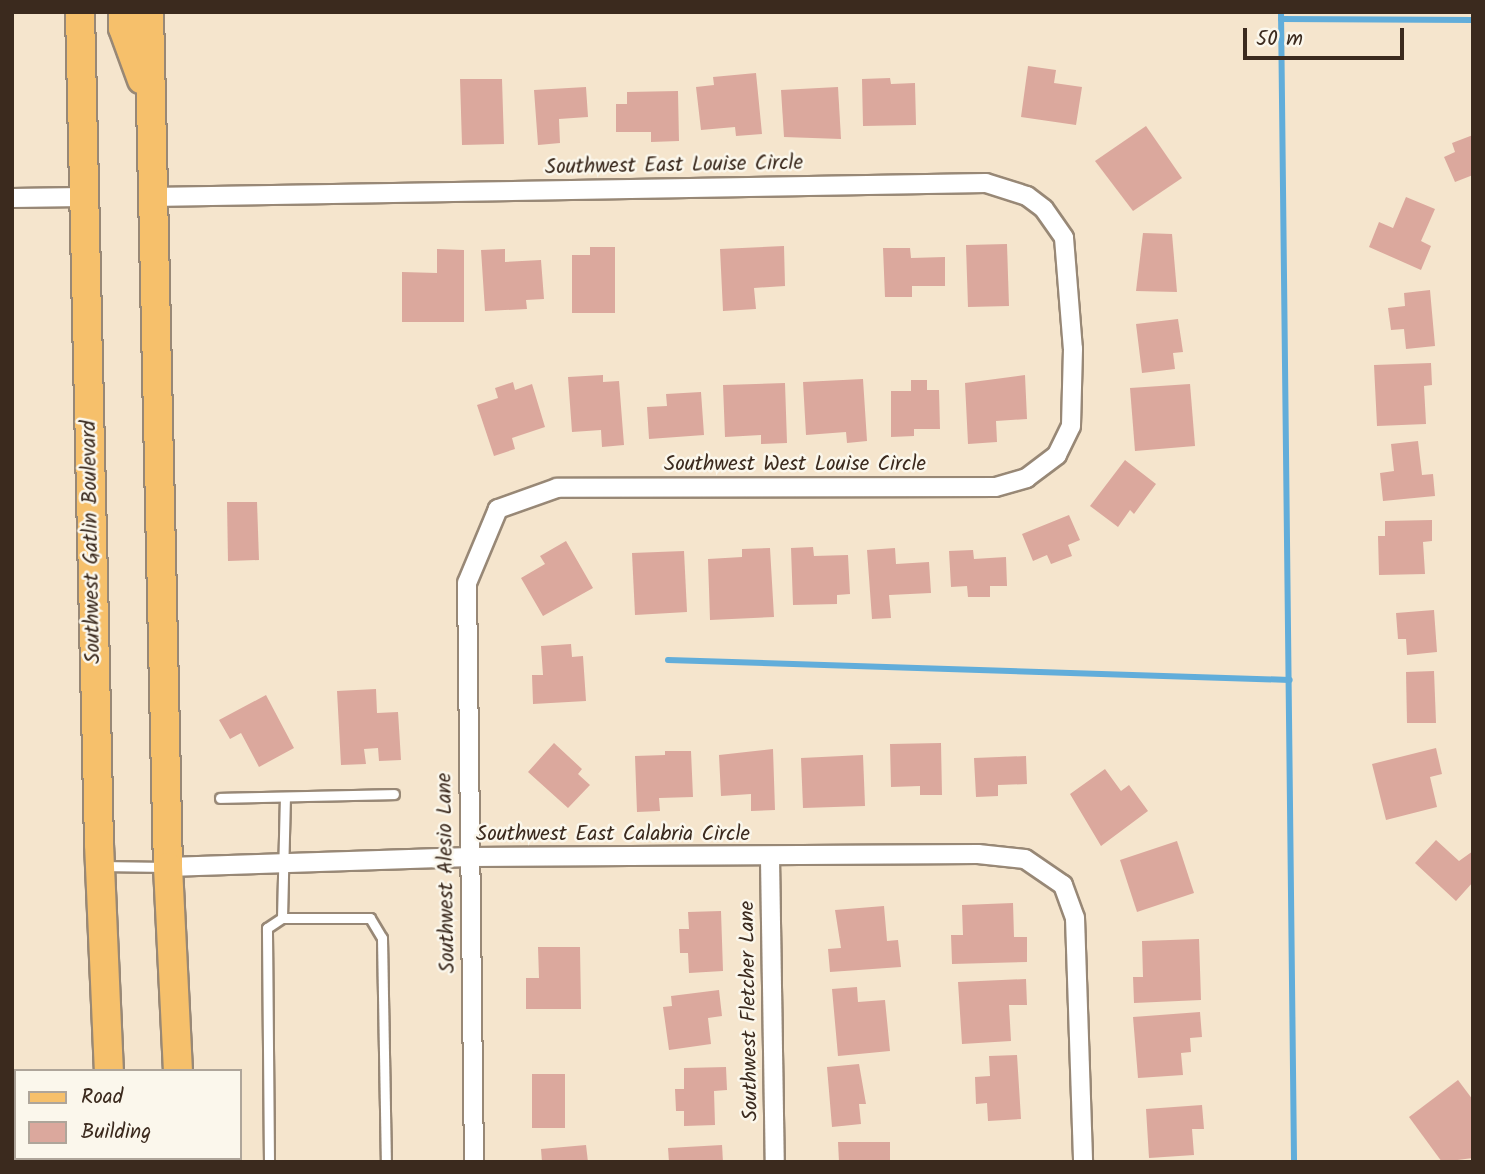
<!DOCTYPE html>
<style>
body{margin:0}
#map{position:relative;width:1485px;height:1174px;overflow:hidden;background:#f5e5cd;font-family:Kalam,sans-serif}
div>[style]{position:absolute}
.stream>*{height:6px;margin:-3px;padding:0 3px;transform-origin:3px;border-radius:3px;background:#61adda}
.building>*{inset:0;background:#dba89d}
.roads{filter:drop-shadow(2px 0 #988876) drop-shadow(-2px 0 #988876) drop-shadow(0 2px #988876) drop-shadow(0 -2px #988876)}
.service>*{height:9px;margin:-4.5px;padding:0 4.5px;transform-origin:4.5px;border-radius:4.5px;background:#fff}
.minor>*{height:18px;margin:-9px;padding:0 9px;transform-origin:9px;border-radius:9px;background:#fff}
.primary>*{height:28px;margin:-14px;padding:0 14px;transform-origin:14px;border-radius:14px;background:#f6c06b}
span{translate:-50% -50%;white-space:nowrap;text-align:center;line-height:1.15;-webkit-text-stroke:5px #fbf7ec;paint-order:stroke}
.street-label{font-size:21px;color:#3b2a1e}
.frame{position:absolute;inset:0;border:14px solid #3b2a1e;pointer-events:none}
.legend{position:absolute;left:14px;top:1069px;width:228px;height:91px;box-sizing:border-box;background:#fbf7ec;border:2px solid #aea59a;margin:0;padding:9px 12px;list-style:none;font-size:21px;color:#3b2a1e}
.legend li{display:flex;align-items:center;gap:14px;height:35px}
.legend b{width:35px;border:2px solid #aea59a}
.scale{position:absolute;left:1243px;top:28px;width:161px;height:32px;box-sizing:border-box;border:4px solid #3b2a1e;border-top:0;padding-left:9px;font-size:21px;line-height:24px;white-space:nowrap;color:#3b2a1e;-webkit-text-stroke:5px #fbf7ec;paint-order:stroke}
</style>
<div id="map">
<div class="stream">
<div style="left:1281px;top:12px;width:1150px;rotate:89.35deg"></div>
<div style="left:1281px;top:19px;width:192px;rotate:0.3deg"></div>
<div style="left:668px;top:660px;width:622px;rotate:1.84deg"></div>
</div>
<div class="building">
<div style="clip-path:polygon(1028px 66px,1056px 70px,1054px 83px,1082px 87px,1076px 125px,1021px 117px)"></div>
<div style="clip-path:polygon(756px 73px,762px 134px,736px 136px,735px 127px,701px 130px,696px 87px,714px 85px,713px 77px)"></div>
<div style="clip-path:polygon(890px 78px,891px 84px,915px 83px,916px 125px,863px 126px,862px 79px)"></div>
<div style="clip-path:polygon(460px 79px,502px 79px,504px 144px,462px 145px)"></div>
<div style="clip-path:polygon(586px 87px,588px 117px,559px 119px,560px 143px,538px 145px,534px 90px)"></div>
<div style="clip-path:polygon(838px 87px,841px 139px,784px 137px,781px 90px)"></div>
<div style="clip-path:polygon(678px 91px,679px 141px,651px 142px,651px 132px,616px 132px,616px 104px,627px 104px,627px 92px)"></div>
<div style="clip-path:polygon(1146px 126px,1182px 178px,1133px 211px,1095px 161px)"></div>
<div style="clip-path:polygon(1473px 135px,1473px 175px,1455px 182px,1444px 157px,1455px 152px,1452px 143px)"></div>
<div style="clip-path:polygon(1406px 197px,1435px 209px,1421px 241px,1431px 246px,1421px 270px,1369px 247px,1379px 222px,1393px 228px)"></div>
<div style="clip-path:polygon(1143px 233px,1172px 234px,1177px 292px,1136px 291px)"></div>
<div style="clip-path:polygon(1007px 244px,1009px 306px,968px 307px,966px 245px)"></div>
<div style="clip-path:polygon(784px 246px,785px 286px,754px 288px,756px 309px,723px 311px,720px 249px)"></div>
<div style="clip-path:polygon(590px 247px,615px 247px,615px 313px,572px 313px,572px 255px,590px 255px)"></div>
<div style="clip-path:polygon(883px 248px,910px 248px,911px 258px,945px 257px,945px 286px,912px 286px,912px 297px,885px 297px)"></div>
<div style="clip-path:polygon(437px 249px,464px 250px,464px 322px,402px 322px,402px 272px,437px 273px)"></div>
<div style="clip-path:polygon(505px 249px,505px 262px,541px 260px,544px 299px,526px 300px,527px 309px,485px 311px,481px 250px)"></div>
<div style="clip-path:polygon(1430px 290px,1435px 346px,1406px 349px,1404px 329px,1391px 330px,1388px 308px,1405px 306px,1404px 293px)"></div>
<div style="clip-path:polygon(1178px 319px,1183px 352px,1173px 353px,1175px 369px,1142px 373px,1136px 324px)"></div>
<div style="clip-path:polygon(1431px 363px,1432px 385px,1424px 386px,1426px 424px,1377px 426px,1374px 365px)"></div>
<div style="clip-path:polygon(603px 375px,603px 382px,619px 381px,624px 445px,602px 447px,601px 430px,572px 432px,568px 377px)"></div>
<div style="clip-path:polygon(1025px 375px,1027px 419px,996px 421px,997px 442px,968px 444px,965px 383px)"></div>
<div style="clip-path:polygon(863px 379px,867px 441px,847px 443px,846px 432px,806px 435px,803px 382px)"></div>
<div style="clip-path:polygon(911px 380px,927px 380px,927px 390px,939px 390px,940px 429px,914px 429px,914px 436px,891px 437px,891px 391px,911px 391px)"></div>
<div style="clip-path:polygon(513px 382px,515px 390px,532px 384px,545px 427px,512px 438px,515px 449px,494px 456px,477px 405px,498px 398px,495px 388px)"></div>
<div style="clip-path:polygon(785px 383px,787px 443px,761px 444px,761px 435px,725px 437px,723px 385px)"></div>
<div style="clip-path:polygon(1190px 384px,1195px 446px,1135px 451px,1130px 388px)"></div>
<div style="clip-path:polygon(701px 392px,704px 435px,649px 439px,647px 407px,667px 406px,666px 394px)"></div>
<div style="clip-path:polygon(1418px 441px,1422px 475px,1433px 474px,1435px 496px,1383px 501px,1380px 473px,1394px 471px,1391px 444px)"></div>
<div style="clip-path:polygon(1125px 460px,1156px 484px,1134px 514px,1130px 510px,1118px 527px,1090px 506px)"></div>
<div style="clip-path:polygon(227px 502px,257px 502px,259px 560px,228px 561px)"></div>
<div style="clip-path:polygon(1069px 515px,1080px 540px,1068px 545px,1072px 556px,1051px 564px,1047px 555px,1033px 561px,1022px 534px)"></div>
<div style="clip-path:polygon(1432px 520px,1432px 541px,1423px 542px,1425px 574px,1379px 575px,1378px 536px,1385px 536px,1385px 521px)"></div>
<div style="clip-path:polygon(566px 541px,593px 588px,543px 616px,521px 578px,545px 564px,540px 556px)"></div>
<div style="clip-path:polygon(813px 547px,814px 556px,848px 555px,850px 594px,837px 595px,837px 604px,793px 605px,791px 548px)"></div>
<div style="clip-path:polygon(770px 548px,774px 617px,710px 620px,708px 559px,742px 557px,742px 549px)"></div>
<div style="clip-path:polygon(895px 548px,896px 564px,929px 562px,931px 593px,889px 595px,891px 618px,872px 619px,867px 550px)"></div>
<div style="clip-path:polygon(973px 550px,974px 559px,1006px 557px,1007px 586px,990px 586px,990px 597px,968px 597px,967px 586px,951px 587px,949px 551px)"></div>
<div style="clip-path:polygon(684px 551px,687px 612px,635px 615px,632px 553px)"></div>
<div style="clip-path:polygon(1434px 610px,1437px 652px,1407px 655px,1406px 639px,1398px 639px,1396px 613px)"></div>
<div style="clip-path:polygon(571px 644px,572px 657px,583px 656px,586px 701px,533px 704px,532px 675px,543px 675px,541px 646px)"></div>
<div style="clip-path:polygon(1434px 671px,1436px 723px,1407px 723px,1406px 672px)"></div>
<div style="clip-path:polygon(376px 689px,377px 713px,398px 712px,401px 760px,379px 761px,378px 748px,364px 749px,366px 764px,341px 765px,337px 691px)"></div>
<div style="clip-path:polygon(266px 695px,294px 748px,259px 767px,241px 733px,230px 739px,219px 720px)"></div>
<div style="clip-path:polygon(554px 743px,582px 769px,578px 774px,590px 785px,568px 808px,528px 772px)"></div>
<div style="clip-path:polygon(941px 743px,942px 795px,920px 795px,920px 786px,891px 787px,890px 744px)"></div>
<div style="clip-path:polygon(1436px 748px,1442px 774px,1430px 777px,1437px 807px,1386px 820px,1372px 764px)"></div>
<div style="clip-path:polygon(773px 749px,775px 810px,751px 811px,751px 794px,721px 796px,719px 755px)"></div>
<div style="clip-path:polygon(665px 751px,691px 751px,693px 797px,659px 798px,660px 811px,637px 812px,635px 756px,665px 755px)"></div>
<div style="clip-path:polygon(863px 755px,865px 806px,803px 808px,801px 758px)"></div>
<div style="clip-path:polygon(1026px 756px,1027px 784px,998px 785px,998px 796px,976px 797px,974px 758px)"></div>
<div style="clip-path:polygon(1105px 769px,1121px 791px,1129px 785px,1148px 811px,1101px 846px,1070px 794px)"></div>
<div style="clip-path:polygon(1436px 840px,1459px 861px,1473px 851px,1473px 882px,1456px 901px,1415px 863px)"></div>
<div style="clip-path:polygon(1177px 841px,1194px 893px,1137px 912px,1120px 860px)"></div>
<div style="clip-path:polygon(1013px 903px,1014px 937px,1027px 937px,1027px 962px,952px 964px,951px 935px,963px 935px,962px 905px)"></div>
<div style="clip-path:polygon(884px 906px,887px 941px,898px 940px,901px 967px,830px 972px,828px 949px,841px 948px,835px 910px)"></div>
<div style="clip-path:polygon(721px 911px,723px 971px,689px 973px,688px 953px,680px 953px,679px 929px,689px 929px,688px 912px)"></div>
<div style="clip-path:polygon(1199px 939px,1201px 1000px,1134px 1003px,1133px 977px,1143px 977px,1142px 941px)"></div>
<div style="clip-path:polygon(538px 947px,580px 947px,581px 1009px,526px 1009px,526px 978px,539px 978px)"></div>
<div style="clip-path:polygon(1026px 979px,1027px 1005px,1009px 1005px,1011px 1041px,962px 1044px,958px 982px)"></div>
<div style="clip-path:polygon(857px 987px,858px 1002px,885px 1000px,890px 1051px,838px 1056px,832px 989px)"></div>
<div style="clip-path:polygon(719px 990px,722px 1016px,708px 1018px,711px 1044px,669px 1050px,663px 1007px,672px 1006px,671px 996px)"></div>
<div style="clip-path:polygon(1200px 1012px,1202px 1037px,1190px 1038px,1191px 1052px,1181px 1053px,1183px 1075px,1138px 1078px,1133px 1017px)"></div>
<div style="clip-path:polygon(1017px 1055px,1021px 1119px,988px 1121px,987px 1103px,976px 1104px,975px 1077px,990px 1076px,989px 1056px)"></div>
<div style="clip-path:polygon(859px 1064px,866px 1104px,859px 1104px,861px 1124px,832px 1127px,827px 1067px)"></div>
<div style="clip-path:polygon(726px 1067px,727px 1090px,714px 1091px,715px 1125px,684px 1126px,684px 1111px,676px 1111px,675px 1089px,684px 1089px,684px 1068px)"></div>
<div style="clip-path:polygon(532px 1074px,565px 1074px,565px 1128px,532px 1128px)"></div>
<div style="clip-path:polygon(1458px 1080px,1473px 1100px,1473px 1158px,1442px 1162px,1409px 1117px)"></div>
<div style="clip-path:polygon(1202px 1105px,1204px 1129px,1192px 1129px,1194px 1155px,1149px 1158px,1146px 1109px)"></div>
<div style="clip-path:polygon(838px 1142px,890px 1142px,890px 1162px,839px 1162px)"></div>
<div style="clip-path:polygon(586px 1145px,588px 1162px,542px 1162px,541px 1149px)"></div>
<div style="clip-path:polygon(722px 1145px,723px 1162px,669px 1162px,668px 1148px)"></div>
</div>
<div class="roads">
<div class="service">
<div style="left:220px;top:798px;width:174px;rotate:-1.3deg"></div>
<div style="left:104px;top:866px;width:59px;rotate:1deg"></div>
<div style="left:282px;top:918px;width:121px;rotate:-88.6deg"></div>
<div style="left:269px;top:1162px;width:234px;rotate:-90.5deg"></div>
<div style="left:267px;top:928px;width:18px;rotate:-34deg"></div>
<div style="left:282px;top:918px;width:88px"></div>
<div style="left:370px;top:918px;width:23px;rotate:59deg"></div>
<div style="left:382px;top:938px;width:224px;rotate:89deg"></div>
</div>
<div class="minor">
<div style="left:151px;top:197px;width:835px;rotate:-0.96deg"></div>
<div style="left:986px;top:183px;width:43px;rotate:17.6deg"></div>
<div style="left:1027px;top:196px;width:21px;rotate:37deg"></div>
<div style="left:1044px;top:209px;width:35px;rotate:55deg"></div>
<div style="left:1064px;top:238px;width:111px;rotate:85.4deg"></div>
<div style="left:1073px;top:349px;width:77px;rotate:91.5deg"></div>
<div style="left:1071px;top:426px;width:32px;rotate:116deg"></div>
<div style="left:1057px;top:455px;width:38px;rotate:143deg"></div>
<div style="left:1027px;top:478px;width:33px;rotate:164deg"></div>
<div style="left:995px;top:487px;width:438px;rotate:179.9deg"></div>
<div style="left:557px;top:488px;width:63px;rotate:160.4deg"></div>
<div style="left:498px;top:509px;width:80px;rotate:112.7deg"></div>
<div style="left:467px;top:583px;width:579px;rotate:89.31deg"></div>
<div style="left:12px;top:198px;width:71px;rotate:-0.8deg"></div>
<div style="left:770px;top:859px;width:303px;rotate:89.1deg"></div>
<div style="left:168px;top:867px;width:302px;rotate:-1.9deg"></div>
<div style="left:470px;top:857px;width:508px;rotate:-0.34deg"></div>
<div style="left:978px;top:854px;width:47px;rotate:6.1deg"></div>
<div style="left:1025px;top:859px;width:46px;rotate:34.4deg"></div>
<div style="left:1063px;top:885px;width:35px;rotate:70deg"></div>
<div style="left:1075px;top:918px;width:244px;rotate:88.1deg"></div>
</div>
<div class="primary">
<div style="left:80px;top:12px;width:832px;rotate:88.69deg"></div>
<div style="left:99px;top:844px;width:227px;rotate:87.5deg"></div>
<div style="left:123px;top:12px;width:16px;rotate:90deg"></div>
<div style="left:123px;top:28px;width:55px;rotate:69.9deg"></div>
<div style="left:149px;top:12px;width:855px;rotate:88.73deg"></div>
<div style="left:168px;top:867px;width:204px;rotate:87.2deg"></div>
<div style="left:113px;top:1158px;width:4px;rotate:76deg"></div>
<div style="left:182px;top:1158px;width:4px;rotate:90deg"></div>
</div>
</div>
<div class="street-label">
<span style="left:674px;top:166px;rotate:-1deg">Southwest East Louise Circle</span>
<span style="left:795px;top:465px">Southwest West Louise Circle</span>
<span style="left:92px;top:542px;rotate:-91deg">Southwest Gatlin Boulevard</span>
<span style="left:613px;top:835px">Southwest East Calabria Circle</span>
<span style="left:447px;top:873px;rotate:-91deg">Southwest Alesio Lane</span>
<span style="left:750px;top:1011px;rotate:-91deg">Southwest Fletcher Lane</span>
</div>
<div class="frame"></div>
<ul class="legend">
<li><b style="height:9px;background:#f6c06b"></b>Road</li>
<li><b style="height:19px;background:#dba89d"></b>Building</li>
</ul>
<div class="scale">50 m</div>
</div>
